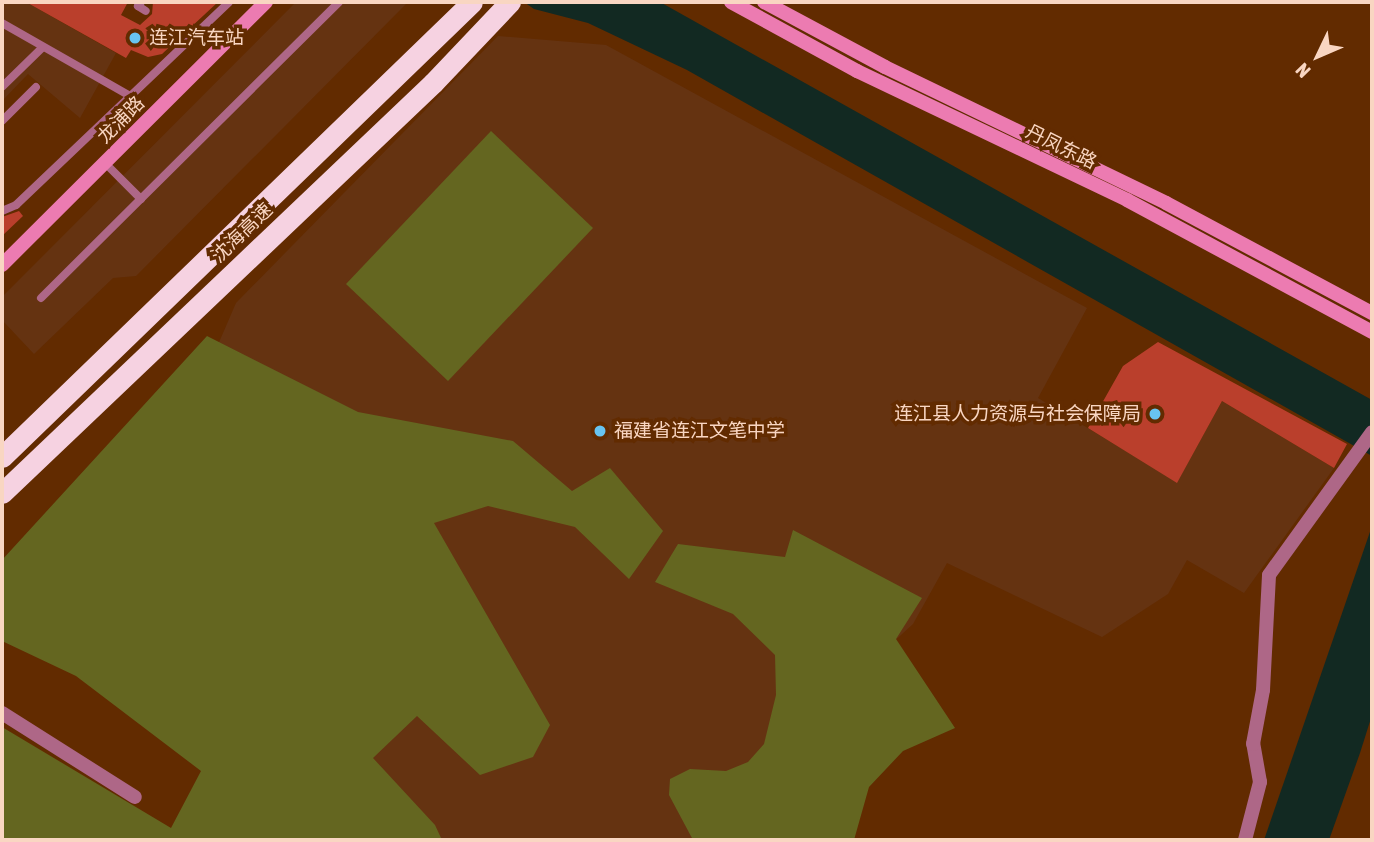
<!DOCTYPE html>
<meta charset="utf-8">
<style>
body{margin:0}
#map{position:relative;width:1374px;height:842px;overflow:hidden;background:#622b00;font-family:"Asap Condensed","Noto Sans SC",sans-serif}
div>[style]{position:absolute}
.built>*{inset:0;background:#653311}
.green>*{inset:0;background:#646620}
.water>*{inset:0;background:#122922}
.building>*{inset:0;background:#ba3f2c}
.lane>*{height:8px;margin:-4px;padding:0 4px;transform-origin:4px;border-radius:4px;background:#ae6787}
.street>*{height:14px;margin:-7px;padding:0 7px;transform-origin:7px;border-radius:7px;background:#ae6787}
.secondary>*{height:14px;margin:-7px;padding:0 7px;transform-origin:7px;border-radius:7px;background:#ec7bb1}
.highway>*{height:21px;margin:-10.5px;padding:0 10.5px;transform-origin:10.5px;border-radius:10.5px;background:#f6d2e1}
.dots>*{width:19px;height:19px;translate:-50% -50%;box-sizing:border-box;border:4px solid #622b00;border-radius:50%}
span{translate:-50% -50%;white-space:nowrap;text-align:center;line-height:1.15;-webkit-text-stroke:7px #622b00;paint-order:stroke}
.poi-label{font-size:19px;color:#f9d6c2}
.left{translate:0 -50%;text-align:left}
.right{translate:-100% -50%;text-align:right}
.street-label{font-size:19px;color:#f9d6c2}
.frame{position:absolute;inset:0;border:4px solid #f9d6c2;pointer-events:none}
.north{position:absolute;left:1283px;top:21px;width:70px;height:70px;-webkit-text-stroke:5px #622b00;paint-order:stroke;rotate:226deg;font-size:19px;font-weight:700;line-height:28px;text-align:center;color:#f9d6c2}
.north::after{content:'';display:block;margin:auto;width:24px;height:32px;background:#f9d6c2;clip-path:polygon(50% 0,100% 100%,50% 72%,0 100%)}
</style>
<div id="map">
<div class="built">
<div style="clip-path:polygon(2px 2px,26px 2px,116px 53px,80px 118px,28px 74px,2px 101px)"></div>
<div style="clip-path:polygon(296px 2px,408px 2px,136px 276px,113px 278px,34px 354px,2px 320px,2px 297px)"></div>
<div style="clip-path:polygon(498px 36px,606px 45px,1087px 308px,1038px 398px,1177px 482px,1222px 401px,1334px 468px,1244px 593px,1187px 560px,1168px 594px,1102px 637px,947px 563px,913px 624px,781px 745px,719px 840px,429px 840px,166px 465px,236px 303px)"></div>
</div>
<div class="green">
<div style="clip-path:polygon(491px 131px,593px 228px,448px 381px,346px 284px)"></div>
<div style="clip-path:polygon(207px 336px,358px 412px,513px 441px,572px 491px,610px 468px,663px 531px,629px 579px,575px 527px,488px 506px,434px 523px,550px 725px,533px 757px,480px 775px,417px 716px,373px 758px,435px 825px,442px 840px,2px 840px,2px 727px,171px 828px,201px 771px,76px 676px,2px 641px,2px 560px)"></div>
<div style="clip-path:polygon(793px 530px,922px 598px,896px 639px,955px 728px,903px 751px,869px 787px,854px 840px,693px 840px,669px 795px,670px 779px,690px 769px,726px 771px,748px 762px,764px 744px,776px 695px,775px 655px,733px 614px,655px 582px,678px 544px,785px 557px)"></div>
</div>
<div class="water">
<div style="clip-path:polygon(524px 2px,660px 2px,1372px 400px,1372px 456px,687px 70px,588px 23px,534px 9px)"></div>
<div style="clip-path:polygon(1372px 526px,1372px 715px,1360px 753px,1329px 840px,1264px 840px)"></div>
</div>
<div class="building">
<div style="clip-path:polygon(26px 2px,128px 2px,121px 15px,140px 25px,152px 14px,153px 2px,218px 2px,162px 54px,148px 57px,131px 50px,126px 58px)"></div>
<div style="clip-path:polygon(19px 211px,23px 216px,2px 236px,2px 217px)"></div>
<div style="clip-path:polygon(1158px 342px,1347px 444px,1334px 468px,1222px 401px,1177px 483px,1088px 428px,1123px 366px)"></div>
</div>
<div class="lane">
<div style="left:141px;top:2px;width:5px;rotate:127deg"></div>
<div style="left:138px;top:6px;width:9px;rotate:32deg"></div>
<div style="left:2px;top:23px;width:147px;rotate:29.7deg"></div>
<div style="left:2px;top:87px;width:57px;rotate:-44.3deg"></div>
<div style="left:2px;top:121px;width:48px;rotate:-45deg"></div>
<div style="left:105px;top:163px;width:51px;rotate:45deg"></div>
<div style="left:2px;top:211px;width:15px;rotate:-23deg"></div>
<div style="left:16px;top:205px;width:294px;rotate:-43.6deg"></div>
<div style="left:41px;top:298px;width:420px;rotate:-44.8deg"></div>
</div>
<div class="street">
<div style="left:2px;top:713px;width:157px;rotate:32.3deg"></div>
<div style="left:1245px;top:840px;width:60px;rotate:-75.5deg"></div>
<div style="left:1260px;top:782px;width:39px;rotate:-100deg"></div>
<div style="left:1253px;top:744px;width:55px;rotate:-79.5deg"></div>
<div style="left:1263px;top:690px;width:115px;rotate:-87deg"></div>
<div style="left:1269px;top:575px;width:176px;rotate:-54.2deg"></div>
</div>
<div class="secondary">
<div style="left:731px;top:2px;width:144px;rotate:28.7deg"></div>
<div style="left:857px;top:71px;width:299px;rotate:25.5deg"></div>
<div style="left:1127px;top:200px;width:278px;rotate:28.3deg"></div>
<div style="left:764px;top:2px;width:137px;rotate:28.2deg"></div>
<div style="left:885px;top:67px;width:312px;rotate:25.8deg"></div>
<div style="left:1166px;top:203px;width:234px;rotate:28.1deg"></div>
<div style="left:2px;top:265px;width:373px;rotate:-44.9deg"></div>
</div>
<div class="highway">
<div style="left:2px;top:457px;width:654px;rotate:-44.07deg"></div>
<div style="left:2px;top:493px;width:595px;rotate:-43.57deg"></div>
<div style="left:433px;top:83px;width:112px;rotate:-46.5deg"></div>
</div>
<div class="dots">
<div style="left:135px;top:38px;background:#68c4f0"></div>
<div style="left:1155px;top:414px;background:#68c4f0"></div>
<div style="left:600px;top:431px;background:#68c4f0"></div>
</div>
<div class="poi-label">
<span class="left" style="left:149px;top:38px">连江汽车站</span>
<span class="right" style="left:1141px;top:414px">连江县人力资源与社会保障局</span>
<span class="left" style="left:614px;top:431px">福建省连江文笔中学</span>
</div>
<div class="street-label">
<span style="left:121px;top:120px;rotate:-45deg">龙浦路</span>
<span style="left:1061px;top:147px;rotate:26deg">丹凤东路</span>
<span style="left:242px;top:233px;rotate:-44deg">沈海高速</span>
</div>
<div class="frame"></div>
<div class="north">N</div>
</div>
